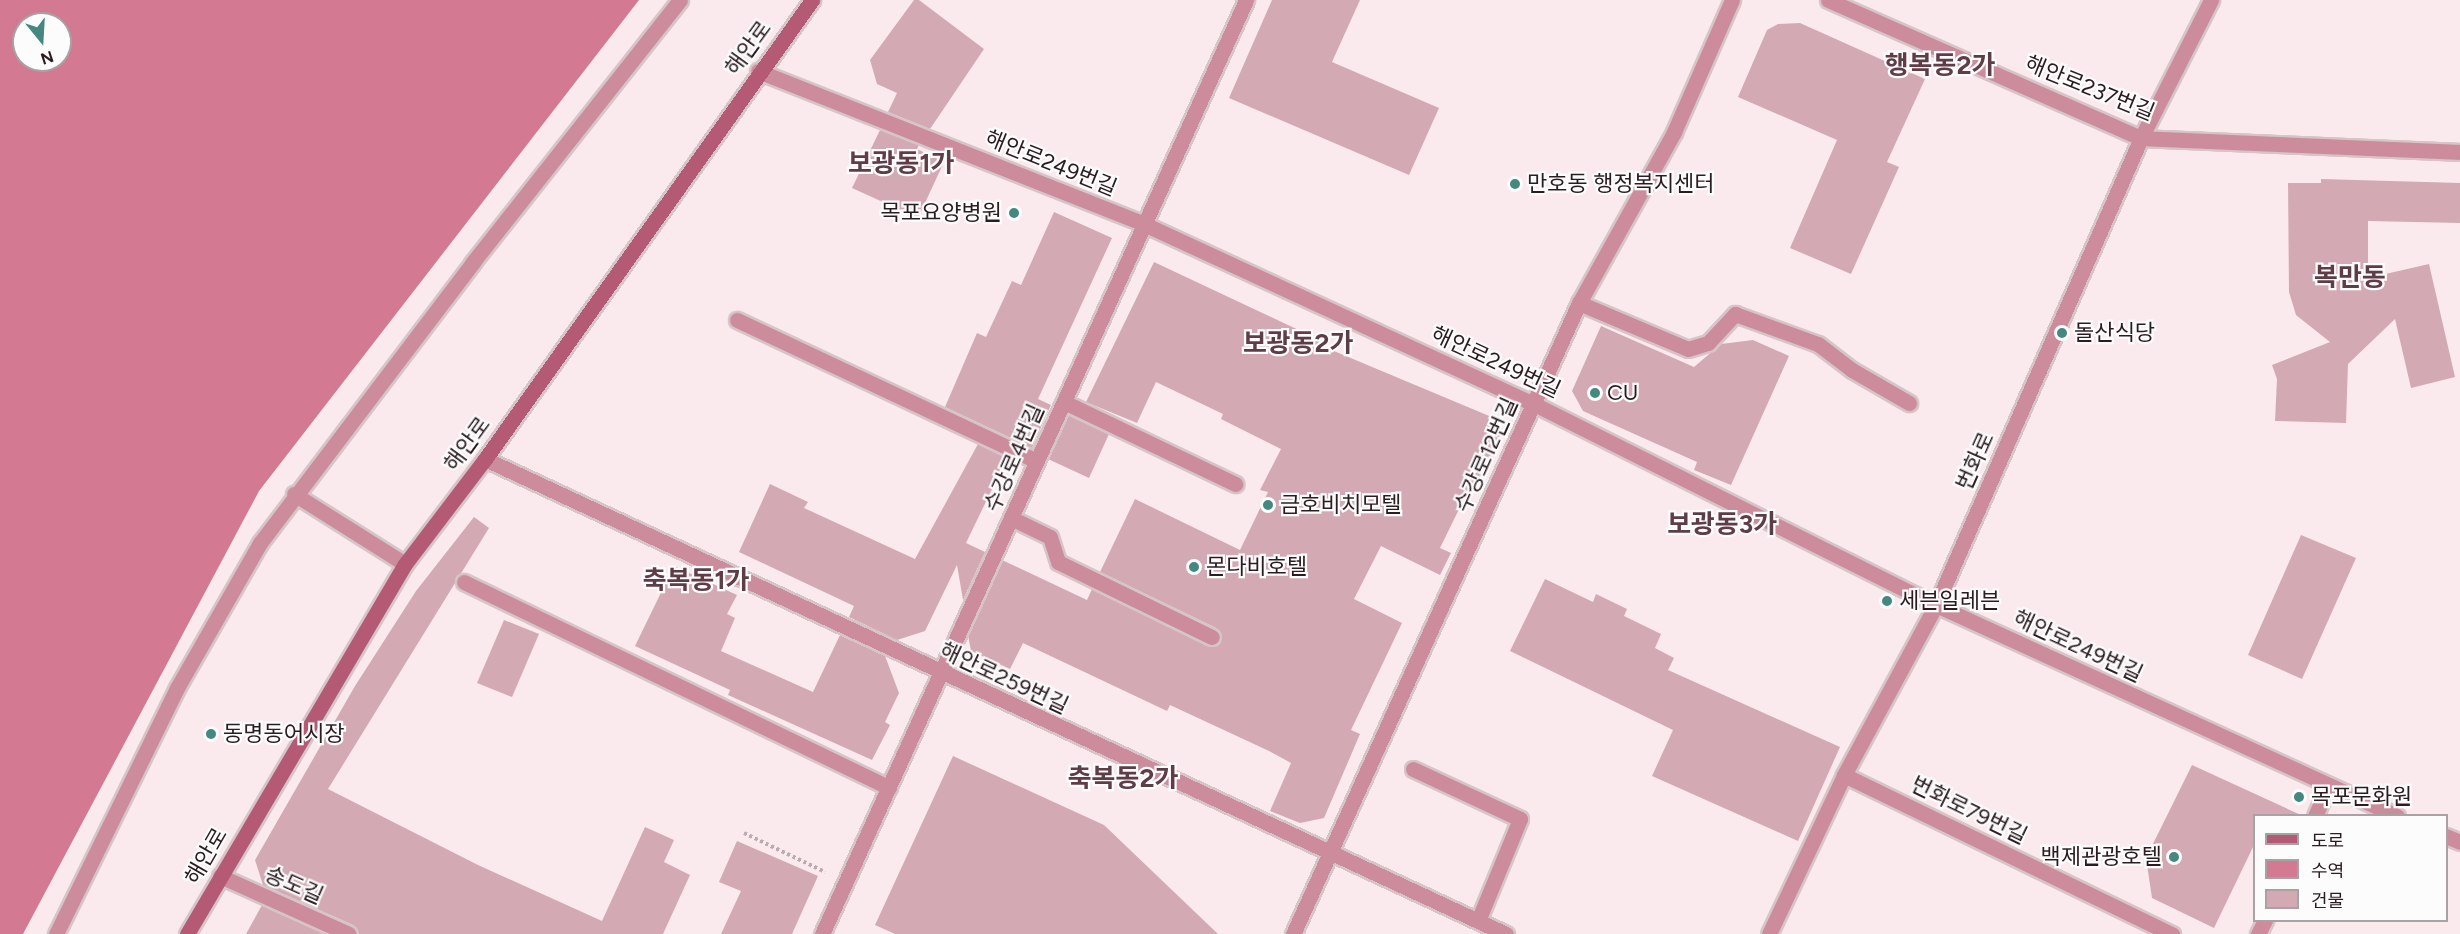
<!DOCTYPE html>
<meta charset="utf-8">
<style>
body{margin:0}
#map{position:relative;width:2460px;height:934px;overflow:hidden;background:#fbeaed;font-family:Figtree,"Noto Sans KR",sans-serif}
div>[style]{position:absolute}
.water>*{inset:0;background:#d47992}
.building>*{inset:0;background:#d3aab3}
.path>*{height:4px;margin-top:-2px;transform-origin:0;background:repeating-linear-gradient(90deg,#bcabae 0 3px,transparent 0 6px)}
.roads{filter:drop-shadow(2px 0 #d6c5c8) drop-shadow(-2px 0 #d6c5c8) drop-shadow(0 2px #d6c5c8) drop-shadow(0 -2px #d6c5c8)}
.lane>*{height:15px;margin:-7.5px;padding:0 7.5px;transform-origin:7.5px;border-radius:7.5px;background:#cc8c9c}
.street>*{height:15px;margin:-7.5px;padding:0 7.5px;transform-origin:7.5px;border-radius:7.5px;background:#cc8c9c}
.secondary>*{height:15px;margin:-7.5px;padding:0 7.5px;transform-origin:7.5px;border-radius:7.5px;background:#b45a74}
.dots>*{width:16px;height:16px;translate:-50% -50%;box-sizing:border-box;border:3px solid #fcfcfc;border-radius:50%}
span{translate:-50% -50%;white-space:nowrap;text-align:center;line-height:1.15;-webkit-text-stroke:4.5px #fcfcfc;paint-order:stroke}
.street-label{font-size:22px;color:#2b1c1f}
.poi-label{font-size:22px;color:#2b1c1f}
.left{translate:0 -50%;text-align:left}
.right{translate:-100% -50%;text-align:right}
.quarter-label{font-size:26px;color:#5f3d46;font-weight:700}
.legend{position:absolute;left:2253px;top:814px;width:195px;height:108px;box-sizing:border-box;background:#fcfcfc;border:2px solid #a8a2a4;margin:0;padding:8px 10px;list-style:none;font-size:18px;color:#2b1c1f}
.legend li{display:flex;align-items:center;gap:12px;height:30px}
.legend b{width:30px;border:2px solid #a8a2a4}
.north{position:absolute;left:12px;top:12px;width:60px;height:60px;box-sizing:border-box;background:#fcfcfc;border:2px solid #a8a2a4;border-radius:50%;rotate:162deg;font-size:16px;font-weight:700;line-height:24px;text-align:center;color:#2b1c1f}
.north::after{content:'';display:block;margin:auto;width:21px;height:27px;background:#448980;clip-path:polygon(50% 0,100% 100%,50% 72%,0 100%)}
</style>
<div id="map">
<div class="water">
<div style="clip-path:polygon(evenodd,0 0,639px 0,259px 491px,23px 934px,0 934px,0 0,24px 24px,60px 24px,60px 60px,24px 60px,24px 24px)"></div>
</div>
<div class="building">
<div style="clip-path:polygon(914px 0,919px 0,984px 49px,930px 129px,888px 112px,897px 93px,877px 84px,870px 60px)"></div>
<div style="clip-path:polygon(1272px 0,1360px 0,1332px 62px,1439px 108px,1409px 175px,1229px 98px)"></div>
<div style="clip-path:polygon(1800px 23px,1925px 79px,1887px 162px,1899px 167px,1851px 274px,1790px 248px,1837px 140px,1738px 97px,1767px 30px,1778px 24px)"></div>
<div style="clip-path:polygon(880px 130px,919px 145px,917px 149px,944px 162px,918px 218px,852px 188px)"></div>
<div style="clip-path:polygon(2321px 179px,2460px 183px,2460px 223px,2368px 221px,2368px 278px,2429px 264px,2455px 377px,2411px 388px,2395px 319px,2348px 364px,2346px 423px,2275px 421px,2277px 379px,2272px 365px,2330px 342px,2296px 315px,2289px 292px,2288px 183px,2321px 183px)"></div>
<div style="clip-path:polygon(1054px 212px,1112px 238px,1038px 399px,1051px 405px,1032px 448px,945px 407px,977px 333px,986px 337px,1012px 281px,1021px 285px)"></div>
<div style="clip-path:polygon(1154px 262px,1324px 342px,1322px 346px,1494px 418px,1501px 433px,1471px 497px,1466px 495px,1440px 548px,1451px 553px,1440px 575px,1381px 546px,1354px 599px,1402px 623px,1351px 730px,1360px 734px,1324px 818px,1300px 823px,1270px 811px,1291px 763px,1269px 751px,1170px 705px,1167px 711px,1023px 643px,1010px 669px,971px 651px,968px 635px,1002px 560px,1087px 600px,1092px 589px,1208px 646px,1221px 641px,1216px 628px,1100px 572px,1135px 499px,1240px 550px,1268px 492px,1260px 490px,1281px 449px,1221px 419px,1223px 414px,1156px 382px,1137px 423px,1086px 402px)"></div>
<div style="clip-path:polygon(1601px 326px,1694px 367px,1721px 344px,1753px 340px,1789px 356px,1731px 485px,1694px 470px,1697px 462px,1583px 411px,1572px 391px)"></div>
<div style="clip-path:polygon(1068px 415px,1109px 434px,1089px 478px,1048px 459px)"></div>
<div style="clip-path:polygon(978px 444px,1007px 458px,966px 543px,985px 552px,963px 600px,957px 565px,925px 631px,897px 640px,849px 617px,854px 606px,739px 552px,770px 484px,808px 502px,804px 508px,915px 559px)"></div>
<div style="clip-path:polygon(474px 517px,489px 528px,328px 789px,478px 865px,602px 921px,645px 827px,674px 840px,664px 862px,690px 875px,663px 934px,359px 934px,353px 925px,263px 885px,255px 860px,355px 686px,416px 591px)"></div>
<div style="clip-path:polygon(2301px 535px,2356px 558px,2302px 679px,2248px 655px)"></div>
<div style="clip-path:polygon(674px 566px,737px 595px,727px 614px,735px 618px,721px 651px,813px 692px,840px 635px,885px 656px,899px 693px,885px 722px,890px 725px,872px 760px,728px 695px,730px 690px,635px 646px)"></div>
<div style="clip-path:polygon(1545px 579px,1593px 602px,1596px 594px,1627px 609px,1624px 616px,1661px 634px,1655px 648px,1674px 658px,1668px 670px,1840px 747px,1798px 841px,1652px 776px,1673px 730px,1510px 651px)"></div>
<div style="clip-path:polygon(504px 620px,539px 634px,512px 697px,477px 683px)"></div>
<div style="clip-path:polygon(953px 756px,1104px 825px,1218px 934px,895px 934px,875px 925px)"></div>
<div style="clip-path:polygon(2192px 765px,2303px 816px,2254px 816px,2254px 845px,2214px 928px,2152px 898px,2146px 858px)"></div>
<div style="clip-path:polygon(737px 841px,818px 876px,792px 934px,721px 934px,741px 891px,719px 882px)"></div>
<div style="clip-path:polygon(262px 905px,325px 934px,246px 934px)"></div>
</div>
<div class="path">
<div style="left:744px;top:833px;width:90px;rotate:25.7deg"></div>
</div>
<div class="roads">
<div class="lane">
<div style="left:1579px;top:303px;width:118px;rotate:22.9deg"></div>
<div style="left:1688px;top:349px;width:21px;rotate:-17deg"></div>
<div style="left:1708px;top:343px;width:40px;rotate:-47deg"></div>
<div style="left:1735px;top:314px;width:88px;rotate:19.9deg"></div>
<div style="left:1818px;top:344px;width:43px;rotate:37.4deg"></div>
<div style="left:1852px;top:370px;width:66px;rotate:30.1deg"></div>
<div style="left:737px;top:320px;width:331px;rotate:25.2deg"></div>
<div style="left:1064px;top:402px;width:190px;rotate:25.6deg"></div>
<div style="left:294px;top:494px;width:131px;rotate:32.2deg"></div>
<div style="left:1011px;top:518px;width:43px;rotate:26deg"></div>
<div style="left:1050px;top:537px;width:26px;rotate:72deg"></div>
<div style="left:1058px;top:562px;width:171px;rotate:26deg"></div>
<div style="left:464px;top:582px;width:472px;rotate:25.8deg"></div>
<div style="left:1413px;top:769px;width:118px;rotate:25deg"></div>
<div style="left:1520px;top:819px;width:110px;rotate:112.4deg"></div>
<div style="left:56px;top:934px;width:274px;rotate:-63.8deg"></div>
<div style="left:177px;top:688px;width:167px;rotate:-60.2deg"></div>
<div style="left:260px;top:543px;width:353px;rotate:-52.8deg"></div>
<div style="left:473px;top:262px;width:334px;rotate:-51.7deg"></div>
</div>
<div class="street">
<div style="left:1828px;top:0;width:342px;rotate:23.8deg"></div>
<div style="left:2141px;top:138px;width:319px;rotate:2.5deg"></div>
<div style="left:758px;top:71px;width:415px;rotate:21.6deg"></div>
<div style="left:1144px;top:224px;width:430px;rotate:24.8deg"></div>
<div style="left:1534px;top:404px;width:449px;rotate:26.6deg"></div>
<div style="left:1936px;top:605px;width:507px;rotate:24.59deg"></div>
<div style="left:485px;top:459px;width:1126px;rotate:24.95deg"></div>
<div style="left:1844px;top:775px;width:365px;rotate:25.9deg"></div>
<div style="left:2315px;top:816px;width:32px;rotate:-66deg"></div>
<div style="left:2446px;top:836px;width:15px;rotate:23deg"></div>
<div style="left:220px;top:876px;width:141px;rotate:24.2deg"></div>
<div style="left:822px;top:934px;width:1026px;rotate:-65.58deg"></div>
<div style="left:1293px;top:934px;width:693px;rotate:-65.62deg"></div>
<div style="left:1579px;top:303px;width:196px;rotate:-60.9deg"></div>
<div style="left:1674px;top:132px;width:144px;rotate:-66.3deg"></div>
<div style="left:1769px;top:934px;width:176px;rotate:-64.7deg"></div>
<div style="left:1844px;top:775px;width:193px;rotate:-61.6deg"></div>
<div style="left:1936px;top:605px;width:510px;rotate:-66.3deg"></div>
<div style="left:2141px;top:138px;width:155px;rotate:-63.1deg"></div>
<div style="left:2258px;top:934px;width:16px;rotate:-63deg"></div>
</div>
<div class="secondary">
<div style="left:187px;top:934px;width:429px;rotate:-59.5deg"></div>
<div style="left:405px;top:564px;width:132px;rotate:-52.7deg"></div>
<div style="left:485px;top:459px;width:564px;rotate:-54.53deg"></div>
</div>
</div>
<div class="dots">
<div style="left:1515px;top:184px;background:#448980"></div>
<div style="left:1014px;top:213px;background:#448980"></div>
<div style="left:2062px;top:333px;background:#448980"></div>
<div style="left:1595px;top:393px;background:#448980"></div>
<div style="left:1268px;top:505px;background:#448980"></div>
<div style="left:1194px;top:567px;background:#448980"></div>
<div style="left:1887px;top:601px;background:#448980"></div>
<div style="left:211px;top:734px;background:#448980"></div>
<div style="left:2299px;top:797px;background:#448980"></div>
<div style="left:2174px;top:857px;background:#448980"></div>
</div>
<div class="street-label">
<span style="left:748px;top:48px;rotate:-54deg">해안로</span>
<span style="left:2090px;top:88px;rotate:22deg">해안로237번길</span>
<span style="left:1051px;top:163px;rotate:22deg">해안로249번길</span>
<span style="left:1496px;top:362px;rotate:25deg">해안로249번길</span>
<span style="left:467px;top:444px;rotate:-54deg">해안로</span>
<span style="left:1486px;top:455px;rotate:-66deg">수강로12번길</span>
<span style="left:1014px;top:458px;rotate:-66deg">수강로4번길</span>
<span style="left:1975px;top:461px;rotate:-66deg">번화로</span>
<span style="left:2078px;top:646px;rotate:25deg">해안로249번길</span>
<span style="left:1004px;top:678px;rotate:25deg">해안로259번길</span>
<span style="left:1969px;top:810px;rotate:26deg">번화로79번길</span>
<span style="left:206px;top:856px;rotate:-60deg">해안로</span>
<span style="left:294px;top:885px;rotate:24deg">송도길</span>
</div>
<div class="poi-label">
<span class="left" style="left:1527px;top:184px">만호동 행정복지센터</span>
<span class="right" style="left:1002px;top:213px">목포요양병원</span>
<span class="left" style="left:2074px;top:333px">돌산식당</span>
<span class="left" style="left:1607px;top:393px">CU</span>
<span class="left" style="left:1280px;top:505px">금호비치모텔</span>
<span class="left" style="left:1206px;top:567px">몬다비호텔</span>
<span class="left" style="left:1899px;top:601px">세븐일레븐</span>
<span class="left" style="left:223px;top:734px">동명동어시장</span>
<span class="left" style="left:2311px;top:797px">목포문화원</span>
<span class="right" style="left:2162px;top:857px">백제관광호텔</span>
</div>
<div class="quarter-label">
<span style="left:1940px;top:66px">행복동2가</span>
<span style="left:901px;top:164px">보광동1가</span>
<span style="left:2350px;top:278px">복만동</span>
<span style="left:1298px;top:344px">보광동2가</span>
<span style="left:1722px;top:525px">보광동3가</span>
<span style="left:696px;top:581px">축복동1가</span>
<span style="left:1123px;top:779px">축복동2가</span>
</div>
<ul class="legend">
<li><b style="height:8px;background:#b45a74"></b>도로</li>
<li><b style="height:16px;background:#d47992"></b>수역</li>
<li><b style="height:16px;background:#d3aab3"></b>건물</li>
</ul>
<div class="north">N</div>
</div>
